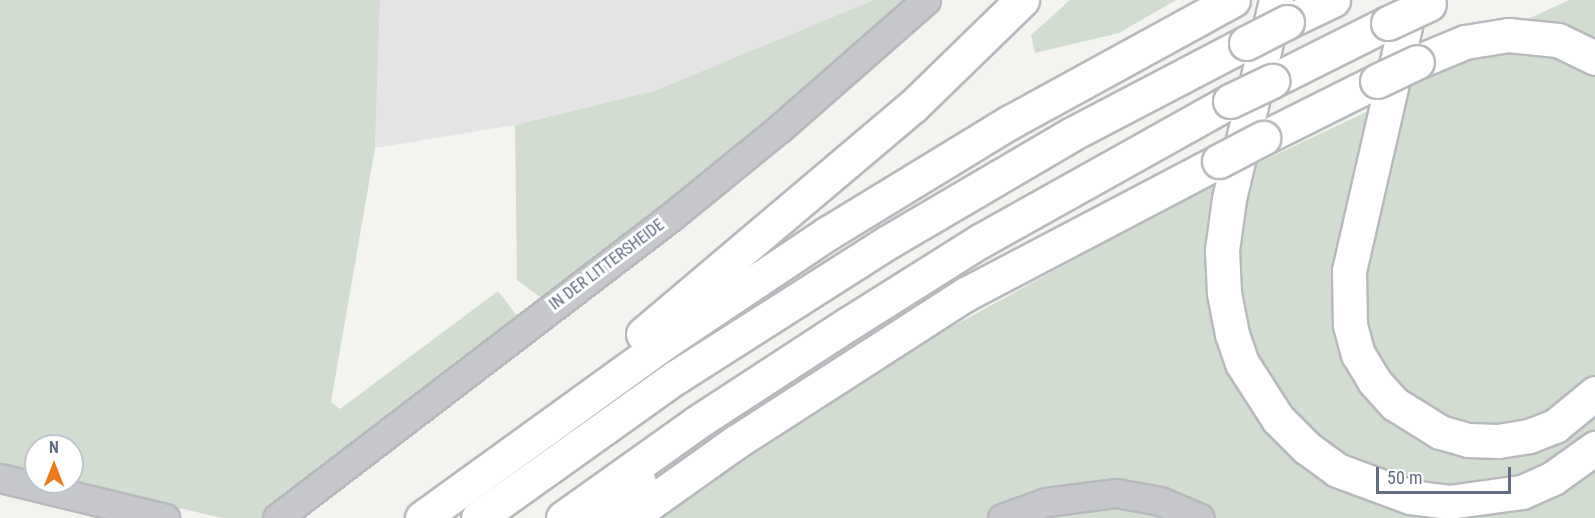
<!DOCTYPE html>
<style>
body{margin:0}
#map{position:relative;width:1595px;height:518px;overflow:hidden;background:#f3f4f0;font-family:"Roboto Condensed",sans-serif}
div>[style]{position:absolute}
.built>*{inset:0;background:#e4e5e4}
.green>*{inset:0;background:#d3dcd1}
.roads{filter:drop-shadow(2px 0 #b8b9bd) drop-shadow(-2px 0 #b8b9bd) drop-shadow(0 2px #b8b9bd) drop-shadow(0 -2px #b8b9bd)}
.minor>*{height:27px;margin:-13.5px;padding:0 13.5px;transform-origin:13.5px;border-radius:13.5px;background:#c6c8cc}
.highway>*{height:33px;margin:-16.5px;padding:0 16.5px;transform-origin:16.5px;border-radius:16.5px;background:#fff}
.bridges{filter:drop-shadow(2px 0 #b8b9bd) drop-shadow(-2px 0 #b8b9bd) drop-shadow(0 2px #b8b9bd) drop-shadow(0 -2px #b8b9bd)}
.highway-bridge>*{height:33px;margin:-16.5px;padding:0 16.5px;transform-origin:16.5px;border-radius:16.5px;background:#fff}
span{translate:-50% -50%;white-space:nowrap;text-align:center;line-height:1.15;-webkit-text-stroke:6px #fff;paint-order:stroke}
.street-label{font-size:16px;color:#626d82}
.north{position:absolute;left:24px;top:434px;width:60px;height:60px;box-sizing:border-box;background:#fff;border:2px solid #c0c5cd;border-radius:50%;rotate:0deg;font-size:16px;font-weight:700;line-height:24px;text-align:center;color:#626d82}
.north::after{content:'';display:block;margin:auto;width:21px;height:27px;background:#ea7b1b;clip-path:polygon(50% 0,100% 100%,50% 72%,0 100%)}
.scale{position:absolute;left:1376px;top:467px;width:135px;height:27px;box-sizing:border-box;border:3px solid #626d82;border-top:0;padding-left:8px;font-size:18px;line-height:21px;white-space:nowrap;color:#626d82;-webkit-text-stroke:4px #fff;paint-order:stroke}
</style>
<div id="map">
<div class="built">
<div style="clip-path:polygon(380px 0,874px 0,654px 91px,515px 125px,375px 148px)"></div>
</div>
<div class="green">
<div style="clip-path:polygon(0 0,380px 0,375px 148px,331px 402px,340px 409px,498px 291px,522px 322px,266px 518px,222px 518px,68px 482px,72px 482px,72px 446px,36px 446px,36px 474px,0 466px)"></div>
<div style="clip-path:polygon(874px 0,921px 0,548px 303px,517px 280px,515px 125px,654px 91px)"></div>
<div style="clip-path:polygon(1070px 0,1176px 0,1119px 33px,1035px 53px,1031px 35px)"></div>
<div style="clip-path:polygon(1569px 0,1595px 0,1595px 518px,659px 518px,906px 352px,1201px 190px,1364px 113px,1508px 28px)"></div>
</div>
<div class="roads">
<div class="minor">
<div style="left:0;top:478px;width:170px;rotate:13.6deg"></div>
<div style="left:277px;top:518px;width:497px;rotate:-37.4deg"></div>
<div style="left:672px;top:216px;width:139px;rotate:-39.2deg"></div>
<div style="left:780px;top:128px;width:194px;rotate:-41.2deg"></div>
<div style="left:1002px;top:518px;width:47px;rotate:-20deg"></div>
<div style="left:1046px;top:502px;width:71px;rotate:-7.3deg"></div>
<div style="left:1116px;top:493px;width:45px;rotate:10.3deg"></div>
<div style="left:1160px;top:501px;width:43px;rotate:23deg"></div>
</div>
<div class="highway">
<div style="left:1276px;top:0;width:204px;rotate:103.3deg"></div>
<div style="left:1229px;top:199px;width:51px;rotate:97.8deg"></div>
<div style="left:1222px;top:250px;width:43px;rotate:87.3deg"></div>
<div style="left:1224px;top:293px;width:42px;rotate:79deg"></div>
<div style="left:1232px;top:334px;width:31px;rotate:71deg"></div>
<div style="left:1242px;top:363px;width:67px;rotate:57.3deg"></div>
<div style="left:1278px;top:419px;width:41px;rotate:45deg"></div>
<div style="left:1307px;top:448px;width:37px;rotate:36deg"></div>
<div style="left:1337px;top:470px;width:78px;rotate:20.3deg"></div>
<div style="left:1410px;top:497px;width:39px;rotate:7deg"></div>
<div style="left:1449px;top:502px;width:74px;rotate:-7.8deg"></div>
<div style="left:1522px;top:492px;width:34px;rotate:-24deg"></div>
<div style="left:1553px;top:478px;width:52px;rotate:-35.5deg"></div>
<div style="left:1411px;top:0;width:277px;rotate:102.9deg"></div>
<div style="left:1349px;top:270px;width:55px;rotate:89deg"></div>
<div style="left:1350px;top:325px;width:30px;rotate:75deg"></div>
<div style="left:1358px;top:354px;width:31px;rotate:59deg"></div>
<div style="left:1374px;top:381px;width:31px;rotate:48deg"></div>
<div style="left:1395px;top:404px;width:53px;rotate:31.9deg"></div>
<div style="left:1440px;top:432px;width:29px;rotate:16deg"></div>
<div style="left:1468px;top:440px;width:30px;rotate:2deg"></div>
<div style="left:1498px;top:441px;width:31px;rotate:-9deg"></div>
<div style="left:1529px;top:436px;width:28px;rotate:-21deg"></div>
<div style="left:1555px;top:426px;width:52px;rotate:-39.5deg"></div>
<div style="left:1287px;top:22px;width:51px;rotate:-25.6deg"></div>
<div style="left:1417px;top:62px;width:52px;rotate:-22.6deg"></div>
<div style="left:1465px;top:42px;width:44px;rotate:-9.2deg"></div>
<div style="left:1508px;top:35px;width:50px;rotate:5.7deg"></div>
<div style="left:1558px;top:40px;width:41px;rotate:25.9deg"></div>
<div style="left:1272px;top:81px;width:130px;rotate:-26.6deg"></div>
<div style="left:1263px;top:138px;width:127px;rotate:-26.6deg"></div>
<div style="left:643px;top:334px;width:353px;rotate:-40.2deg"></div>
<div style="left:913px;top:106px;width:152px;rotate:-44.2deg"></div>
<div style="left:422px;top:518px;width:304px;rotate:-35.9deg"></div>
<div style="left:668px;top:340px;width:192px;rotate:-33.8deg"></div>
<div style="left:828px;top:233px;width:213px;rotate:-31.4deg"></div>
<div style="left:1010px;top:122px;width:254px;rotate:-28.7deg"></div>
<div style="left:478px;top:518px;width:243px;rotate:-35.5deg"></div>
<div style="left:676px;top:377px;width:251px;rotate:-32.5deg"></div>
<div style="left:888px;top:242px;width:213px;rotate:-30.4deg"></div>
<div style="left:1072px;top:134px;width:196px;rotate:-27.6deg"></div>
<div style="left:563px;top:518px;width:163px;rotate:-35.5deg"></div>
<div style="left:696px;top:423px;width:181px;rotate:-33.1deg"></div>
<div style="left:848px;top:324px;width:156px;rotate:-32.2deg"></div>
<div style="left:980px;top:241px;width:287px;rotate:-29.2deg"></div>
<div style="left:604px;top:518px;width:50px;rotate:-45.8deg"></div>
<div style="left:629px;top:518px;width:131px;rotate:-35.4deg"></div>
<div style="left:736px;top:442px;width:274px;rotate:-32.8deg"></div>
<div style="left:966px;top:294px;width:286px;rotate:-27.7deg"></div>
</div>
</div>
<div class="bridges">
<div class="highway-bridge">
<div style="left:1388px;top:23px;width:45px;rotate:-24.9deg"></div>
<div style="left:1246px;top:43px;width:46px;rotate:-27.1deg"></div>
<div style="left:1377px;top:81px;width:44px;rotate:-25.4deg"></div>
<div style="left:1230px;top:101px;width:47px;rotate:-25.5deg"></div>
<div style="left:1219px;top:161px;width:50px;rotate:-27.6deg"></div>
</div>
</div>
<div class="street-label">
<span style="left:607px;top:265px;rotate:-37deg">IN DER LITTERSHEIDE</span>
</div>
<div class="north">N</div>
<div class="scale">50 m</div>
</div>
